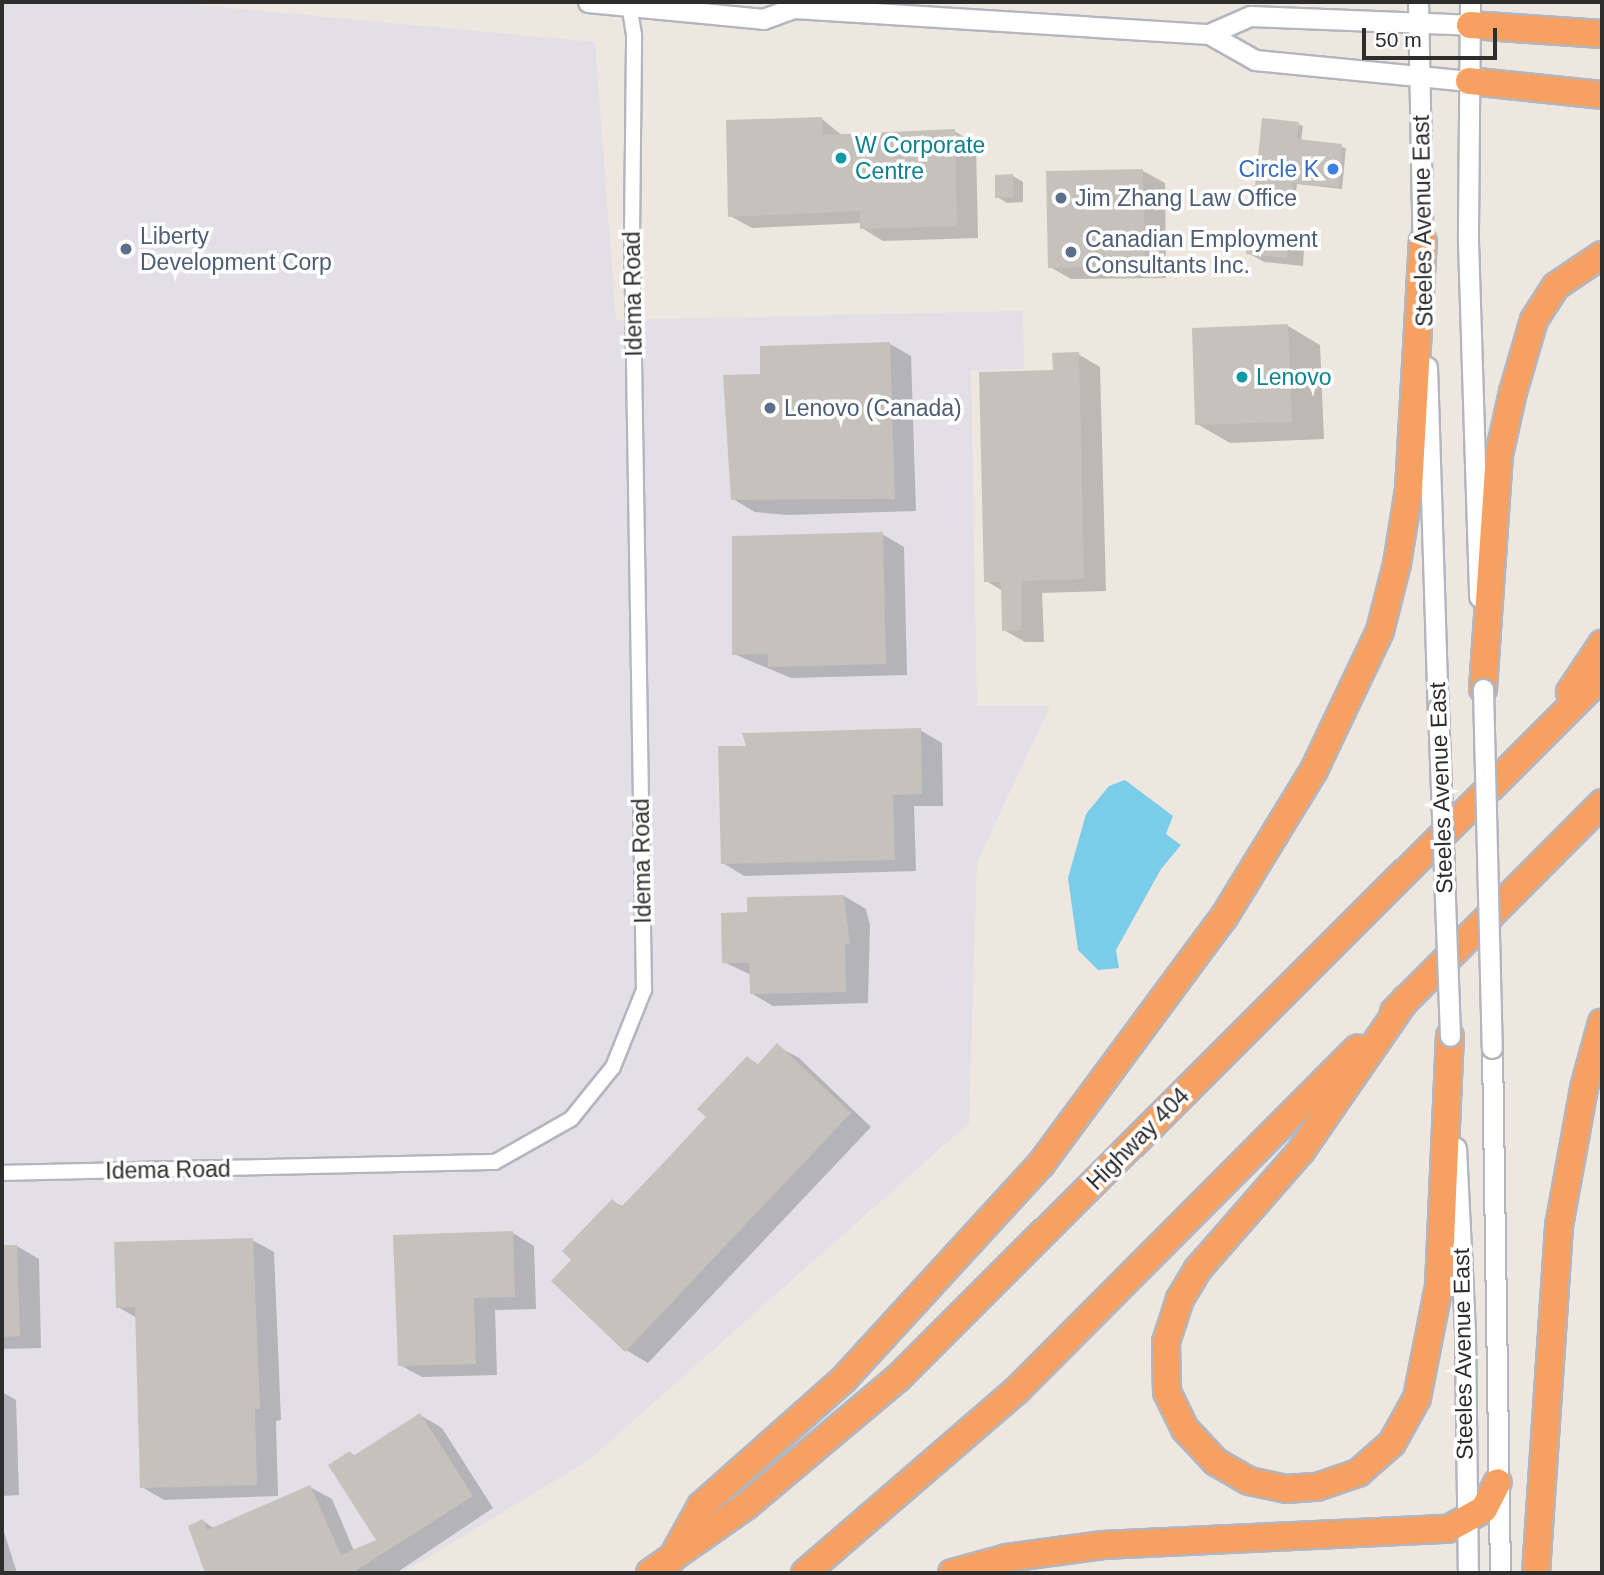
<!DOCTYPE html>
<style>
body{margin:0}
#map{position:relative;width:1604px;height:1575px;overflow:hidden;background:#ede7e0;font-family:Arial,sans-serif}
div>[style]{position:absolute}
.industrial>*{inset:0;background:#e2e0e6}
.water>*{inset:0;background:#79cde9}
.shadow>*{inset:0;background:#0003}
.building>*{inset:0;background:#c6c2bb}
.roads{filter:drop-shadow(2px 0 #b3b6bf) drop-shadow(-2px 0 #b3b6bf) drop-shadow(0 2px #b3b6bf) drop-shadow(0 -2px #b3b6bf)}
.street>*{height:14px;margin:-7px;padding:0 7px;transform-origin:7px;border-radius:7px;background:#fff}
.secondary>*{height:19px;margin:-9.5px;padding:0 9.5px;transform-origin:9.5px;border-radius:9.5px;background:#fff}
.highway>*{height:26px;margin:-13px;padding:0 13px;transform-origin:13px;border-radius:13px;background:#f6a162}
.bridges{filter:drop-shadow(2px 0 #b3b6bf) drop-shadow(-2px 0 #b3b6bf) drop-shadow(0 2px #b3b6bf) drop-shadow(0 -2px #b3b6bf)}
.secondary-bridge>*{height:19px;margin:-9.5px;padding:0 9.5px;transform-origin:9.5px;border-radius:9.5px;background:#fff}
.dots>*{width:19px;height:19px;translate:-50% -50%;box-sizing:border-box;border:4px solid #fff;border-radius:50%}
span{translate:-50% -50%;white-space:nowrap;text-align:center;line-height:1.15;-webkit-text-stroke:7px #fff;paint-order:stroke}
.culture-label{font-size:23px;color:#0d838f}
.left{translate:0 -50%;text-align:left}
.shop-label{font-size:23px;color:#366cbe}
.right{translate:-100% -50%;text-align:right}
.service-label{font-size:23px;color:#4e5e75}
.street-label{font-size:23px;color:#2d2d2d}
.frame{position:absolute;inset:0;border:4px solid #2d2d2d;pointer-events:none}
.scale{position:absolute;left:1362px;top:28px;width:135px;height:32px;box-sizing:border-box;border:4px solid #2d2d2d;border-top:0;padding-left:9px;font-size:21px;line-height:24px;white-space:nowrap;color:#2d2d2d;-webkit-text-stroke:5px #fff;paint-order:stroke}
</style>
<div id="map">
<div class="industrial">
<div style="clip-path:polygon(2px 2px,166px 2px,595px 42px,616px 320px,1023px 311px,1024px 369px,971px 371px,977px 706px,1050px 706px,977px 862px,969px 1123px,589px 1460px,402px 1573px,2px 1573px)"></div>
</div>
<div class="water">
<div style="clip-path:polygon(1125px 780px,1173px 816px,1166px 834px,1181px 845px,1161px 869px,1116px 950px,1119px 968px,1098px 970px,1078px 950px,1068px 878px,1086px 814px,1109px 786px)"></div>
</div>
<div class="shadow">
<div style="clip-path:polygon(822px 119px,843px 136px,954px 131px,976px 144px,978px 238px,883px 241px,862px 228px,862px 223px,752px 228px,730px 216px)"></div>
<div style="clip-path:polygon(1298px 124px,1303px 126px,1301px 141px,1346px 148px,1342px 189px,1297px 184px,1295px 202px,1260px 199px,1256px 196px)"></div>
<div style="clip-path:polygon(1143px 171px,1165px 183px,1166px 278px,1071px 279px,1050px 267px)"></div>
<div style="clip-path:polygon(1013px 176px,1023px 182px,1023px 202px,1007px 203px,997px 197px)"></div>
<div style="clip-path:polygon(1288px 239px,1304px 248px,1303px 266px,1264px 262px,1248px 253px)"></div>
<div style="clip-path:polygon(1288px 326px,1320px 345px,1324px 439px,1230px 443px,1197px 424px)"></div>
<div style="clip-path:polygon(890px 344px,911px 356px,916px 511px,787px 515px,755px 512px,733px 499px,762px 375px)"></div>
<div style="clip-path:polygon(1078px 354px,1100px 367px,1106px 591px,1042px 593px,1044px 642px,1025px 642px,1004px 630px,1003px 591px,986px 581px,1054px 372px)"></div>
<div style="clip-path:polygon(882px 534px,904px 547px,907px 675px,791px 678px,734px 654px)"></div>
<div style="clip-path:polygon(920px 730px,942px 743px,943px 806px,914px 806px,916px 871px,744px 876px,723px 863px,749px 747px)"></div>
<div style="clip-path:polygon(844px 896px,866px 909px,870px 925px,868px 1003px,773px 1006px,751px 993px,751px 975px,724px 962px)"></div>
<div style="clip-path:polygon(777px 1046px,799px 1058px,871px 1127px,648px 1363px,626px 1350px,574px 1260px,612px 1201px,624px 1207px,709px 1117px,748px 1058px,759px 1065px)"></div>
<div style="clip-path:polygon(513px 1233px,534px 1246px,536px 1309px,495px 1310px,497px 1375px,422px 1377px,400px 1365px)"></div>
<div style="clip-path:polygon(252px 1240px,274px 1252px,281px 1420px,276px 1421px,278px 1496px,164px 1500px,142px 1487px,137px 1318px,118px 1307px)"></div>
<div style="clip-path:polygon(17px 1246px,39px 1259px,41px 1348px,2px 1349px,2px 1247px)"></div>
<div style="clip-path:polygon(2px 1392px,16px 1400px,19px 1495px,2px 1496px)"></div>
<div style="clip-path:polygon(420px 1415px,442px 1428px,493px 1508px,396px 1573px,209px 1573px,190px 1527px,203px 1521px,215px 1529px,310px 1487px,332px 1499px,354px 1551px,378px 1540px,350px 1453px,356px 1456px)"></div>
<div style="clip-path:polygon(2px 1531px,4px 1532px,17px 1573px,2px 1573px)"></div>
</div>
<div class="building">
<div style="clip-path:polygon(822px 117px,823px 135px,955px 129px,957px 226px,860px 229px,860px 211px,728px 217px,726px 120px)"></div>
<div style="clip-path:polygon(1262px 118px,1299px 122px,1297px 139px,1342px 144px,1338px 187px,1293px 183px,1291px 201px,1254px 197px)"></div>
<div style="clip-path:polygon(1143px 169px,1145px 266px,1048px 268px,1046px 171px)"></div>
<div style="clip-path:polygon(1013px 174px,1013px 197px,995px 198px,995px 175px)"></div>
<div style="clip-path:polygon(1248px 234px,1289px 237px,1287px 258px,1246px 254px)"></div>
<div style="clip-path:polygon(1288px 324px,1292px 422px,1195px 425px,1192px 328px)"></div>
<div style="clip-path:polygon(890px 342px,895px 499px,731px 500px,723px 375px,760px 374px,760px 346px)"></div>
<div style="clip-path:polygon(1079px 352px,1084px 579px,1021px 581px,1022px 630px,1002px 631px,1001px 582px,984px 582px,979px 372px,1053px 370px,1052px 353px)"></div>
<div style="clip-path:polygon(883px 532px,886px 664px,768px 667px,768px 654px,732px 655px,732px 536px)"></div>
<div style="clip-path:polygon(921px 728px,922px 794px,893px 795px,895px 860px,721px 864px,718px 746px,746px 746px,742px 733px)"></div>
<div style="clip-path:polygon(844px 895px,850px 944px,845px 944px,846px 992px,750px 994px,749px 963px,722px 963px,721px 913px,747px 912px,747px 897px)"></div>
<div style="clip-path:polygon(777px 1043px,851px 1113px,625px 1352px,551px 1281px,571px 1260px,562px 1251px,612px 1199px,621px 1207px,668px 1158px,706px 1117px,697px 1109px,747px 1056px,757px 1065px)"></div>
<div style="clip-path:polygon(513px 1231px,515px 1297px,474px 1298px,476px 1364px,398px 1366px,393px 1235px)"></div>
<div style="clip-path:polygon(253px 1238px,260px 1409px,255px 1409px,257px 1485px,140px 1488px,135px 1307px,116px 1308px,114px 1242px)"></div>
<div style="clip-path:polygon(2px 1245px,17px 1245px,20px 1336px,2px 1337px)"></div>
<div style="clip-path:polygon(420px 1413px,473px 1496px,352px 1573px,205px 1573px,188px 1526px,203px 1519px,207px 1530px,310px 1485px,341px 1555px,376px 1540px,328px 1465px,350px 1451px,353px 1456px)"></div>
</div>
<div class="roads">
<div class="street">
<div style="left:2px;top:1173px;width:493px;rotate:-1.3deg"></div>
<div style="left:495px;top:1162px;width:87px;rotate:-29.5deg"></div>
<div style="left:571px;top:1119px;width:67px;rotate:-51.1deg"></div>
<div style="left:613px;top:1067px;width:83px;rotate:-68.1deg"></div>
<div style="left:644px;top:990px;width:755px;rotate:-90.91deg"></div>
<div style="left:632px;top:235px;width:200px;rotate:-89.4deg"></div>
<div style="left:634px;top:35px;width:33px;rotate:-99deg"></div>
</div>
<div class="secondary">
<div style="left:588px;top:2px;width:176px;rotate:5.5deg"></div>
<div style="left:763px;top:19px;width:33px;rotate:-20deg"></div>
<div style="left:794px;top:8px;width:416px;rotate:3.6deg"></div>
<div style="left:1209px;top:34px;width:53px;rotate:29.5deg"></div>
<div style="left:1255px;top:60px;width:215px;rotate:5.6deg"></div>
<div style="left:1418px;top:2px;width:251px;rotate:88.9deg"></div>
<div style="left:1470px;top:2px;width:239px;rotate:90.5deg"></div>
<div style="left:1468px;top:241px;width:356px;rotate:88.2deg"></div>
<div style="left:1209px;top:34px;width:45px;rotate:-23.7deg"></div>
<div style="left:1250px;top:16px;width:220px;rotate:2.3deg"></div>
<div style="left:1427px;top:367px;width:341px;rotate:88.2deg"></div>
<div style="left:1492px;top:1048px;width:525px;rotate:89.13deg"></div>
<div style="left:1456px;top:1148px;width:187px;rotate:87.2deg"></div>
<div style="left:1465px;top:1335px;width:238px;rotate:89.3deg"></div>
</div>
<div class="highway">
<div style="left:1470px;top:25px;width:132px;rotate:3.9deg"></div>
<div style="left:1469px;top:81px;width:134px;rotate:6deg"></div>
<div style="left:1483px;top:689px;width:235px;rotate:-86.1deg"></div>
<div style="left:1499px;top:455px;width:65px;rotate:-77.5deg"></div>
<div style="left:1513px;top:392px;width:75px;rotate:-73.7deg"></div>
<div style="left:1534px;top:320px;width:40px;rotate:-57.1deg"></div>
<div style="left:1556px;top:286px;width:55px;rotate:-34deg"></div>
<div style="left:1570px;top:692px;width:58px;rotate:-56.3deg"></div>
<div style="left:1406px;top:999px;width:185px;rotate:124.6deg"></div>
<div style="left:1301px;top:1151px;width:157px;rotate:131.1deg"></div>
<div style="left:1198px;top:1269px;width:35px;rotate:121deg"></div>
<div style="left:1180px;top:1299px;width:45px;rotate:108deg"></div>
<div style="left:1166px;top:1342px;width:50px;rotate:88.9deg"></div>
<div style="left:1167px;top:1392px;width:41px;rotate:64.1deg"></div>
<div style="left:1185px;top:1429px;width:45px;rotate:46.8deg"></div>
<div style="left:1216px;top:1462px;width:38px;rotate:30deg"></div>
<div style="left:1249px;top:1481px;width:38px;rotate:12deg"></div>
<div style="left:1286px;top:1489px;width:31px;rotate:-4deg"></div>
<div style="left:1317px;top:1487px;width:43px;rotate:-18.9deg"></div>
<div style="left:1358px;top:1473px;width:45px;rotate:-41.4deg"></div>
<div style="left:1392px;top:1443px;width:51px;rotate:-60.9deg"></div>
<div style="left:1417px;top:1398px;width:114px;rotate:-78.9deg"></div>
<div style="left:1439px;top:1286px;width:250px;rotate:-87.5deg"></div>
<div style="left:1394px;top:1012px;width:295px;rotate:-45.1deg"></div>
<div style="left:671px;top:1560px;width:62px;rotate:-60.9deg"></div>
<div style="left:701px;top:1506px;width:191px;rotate:-41.6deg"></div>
<div style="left:844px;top:1379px;width:292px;rotate:-47.5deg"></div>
<div style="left:1041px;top:1164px;width:307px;rotate:-53.5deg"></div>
<div style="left:1224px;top:917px;width:172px;rotate:-58.5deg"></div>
<div style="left:1314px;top:770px;width:154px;rotate:-64.6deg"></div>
<div style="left:1380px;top:631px;width:69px;rotate:-75.8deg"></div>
<div style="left:1397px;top:564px;width:76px;rotate:-80.9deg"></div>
<div style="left:1409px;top:489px;width:248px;rotate:-86.8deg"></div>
<div style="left:650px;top:1573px;width:118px;rotate:-35deg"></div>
<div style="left:747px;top:1505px;width:197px;rotate:-40.1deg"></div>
<div style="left:898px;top:1378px;width:994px;rotate:-44.92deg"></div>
<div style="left:805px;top:1573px;width:280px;rotate:-40.8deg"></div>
<div style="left:1017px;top:1390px;width:482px;rotate:-45.1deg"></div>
<div style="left:952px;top:1573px;width:57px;rotate:-15.3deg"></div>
<div style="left:1007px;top:1558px;width:97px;rotate:-7.7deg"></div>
<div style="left:1103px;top:1545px;width:345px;rotate:-2.7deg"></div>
<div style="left:1448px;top:1529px;width:41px;rotate:-29.1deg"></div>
<div style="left:1484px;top:1509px;width:30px;rotate:-63deg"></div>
<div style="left:1536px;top:1573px;width:348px;rotate:-86.2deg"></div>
<div style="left:1559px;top:1226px;width:140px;rotate:-79.7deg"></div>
<div style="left:1584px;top:1088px;width:68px;rotate:-74.7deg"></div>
</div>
</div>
<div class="bridges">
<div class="secondary-bridge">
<div style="left:1483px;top:689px;width:359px;rotate:88.6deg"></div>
<div style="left:1438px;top:708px;width:328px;rotate:87.9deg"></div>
</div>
</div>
<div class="dots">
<div style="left:841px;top:158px;background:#0f9aa8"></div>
<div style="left:1333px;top:169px;background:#3f7fe0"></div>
<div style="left:1061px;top:198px;background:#5c6f8a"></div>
<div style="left:126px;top:249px;background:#5c6f8a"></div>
<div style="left:1071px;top:252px;background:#5c6f8a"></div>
<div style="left:1242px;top:377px;background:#0f9aa8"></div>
<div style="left:770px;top:408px;background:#5c6f8a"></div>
</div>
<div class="culture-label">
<span class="left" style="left:855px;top:158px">W Corporate<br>Centre</span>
<span class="left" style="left:1256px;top:377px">Lenovo</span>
</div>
<div class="shop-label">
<span class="right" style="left:1319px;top:169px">Circle K</span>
</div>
<div class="service-label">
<span class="left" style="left:1075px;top:198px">Jim Zhang Law Office</span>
<span class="left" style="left:140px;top:249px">Liberty<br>Development Corp</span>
<span class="left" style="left:1085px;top:252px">Canadian Employment<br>Consultants Inc.</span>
<span class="left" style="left:784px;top:408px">Lenovo (Canada)</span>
</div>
<div class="street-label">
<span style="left:1423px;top:221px;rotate:-91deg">Steeles Avenue East</span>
<span style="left:633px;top:294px;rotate:-91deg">Idema Road</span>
<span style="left:1441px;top:788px;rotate:-92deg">Steeles Avenue East</span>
<span style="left:642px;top:861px;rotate:-91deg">Idema Road</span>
<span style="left:1138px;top:1139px;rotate:-45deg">Highway 404</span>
<span style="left:168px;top:1170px;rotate:-1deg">Idema Road</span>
<span style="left:1463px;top:1354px;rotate:-91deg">Steeles Avenue East</span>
</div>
<div class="frame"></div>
<div class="scale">50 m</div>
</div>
